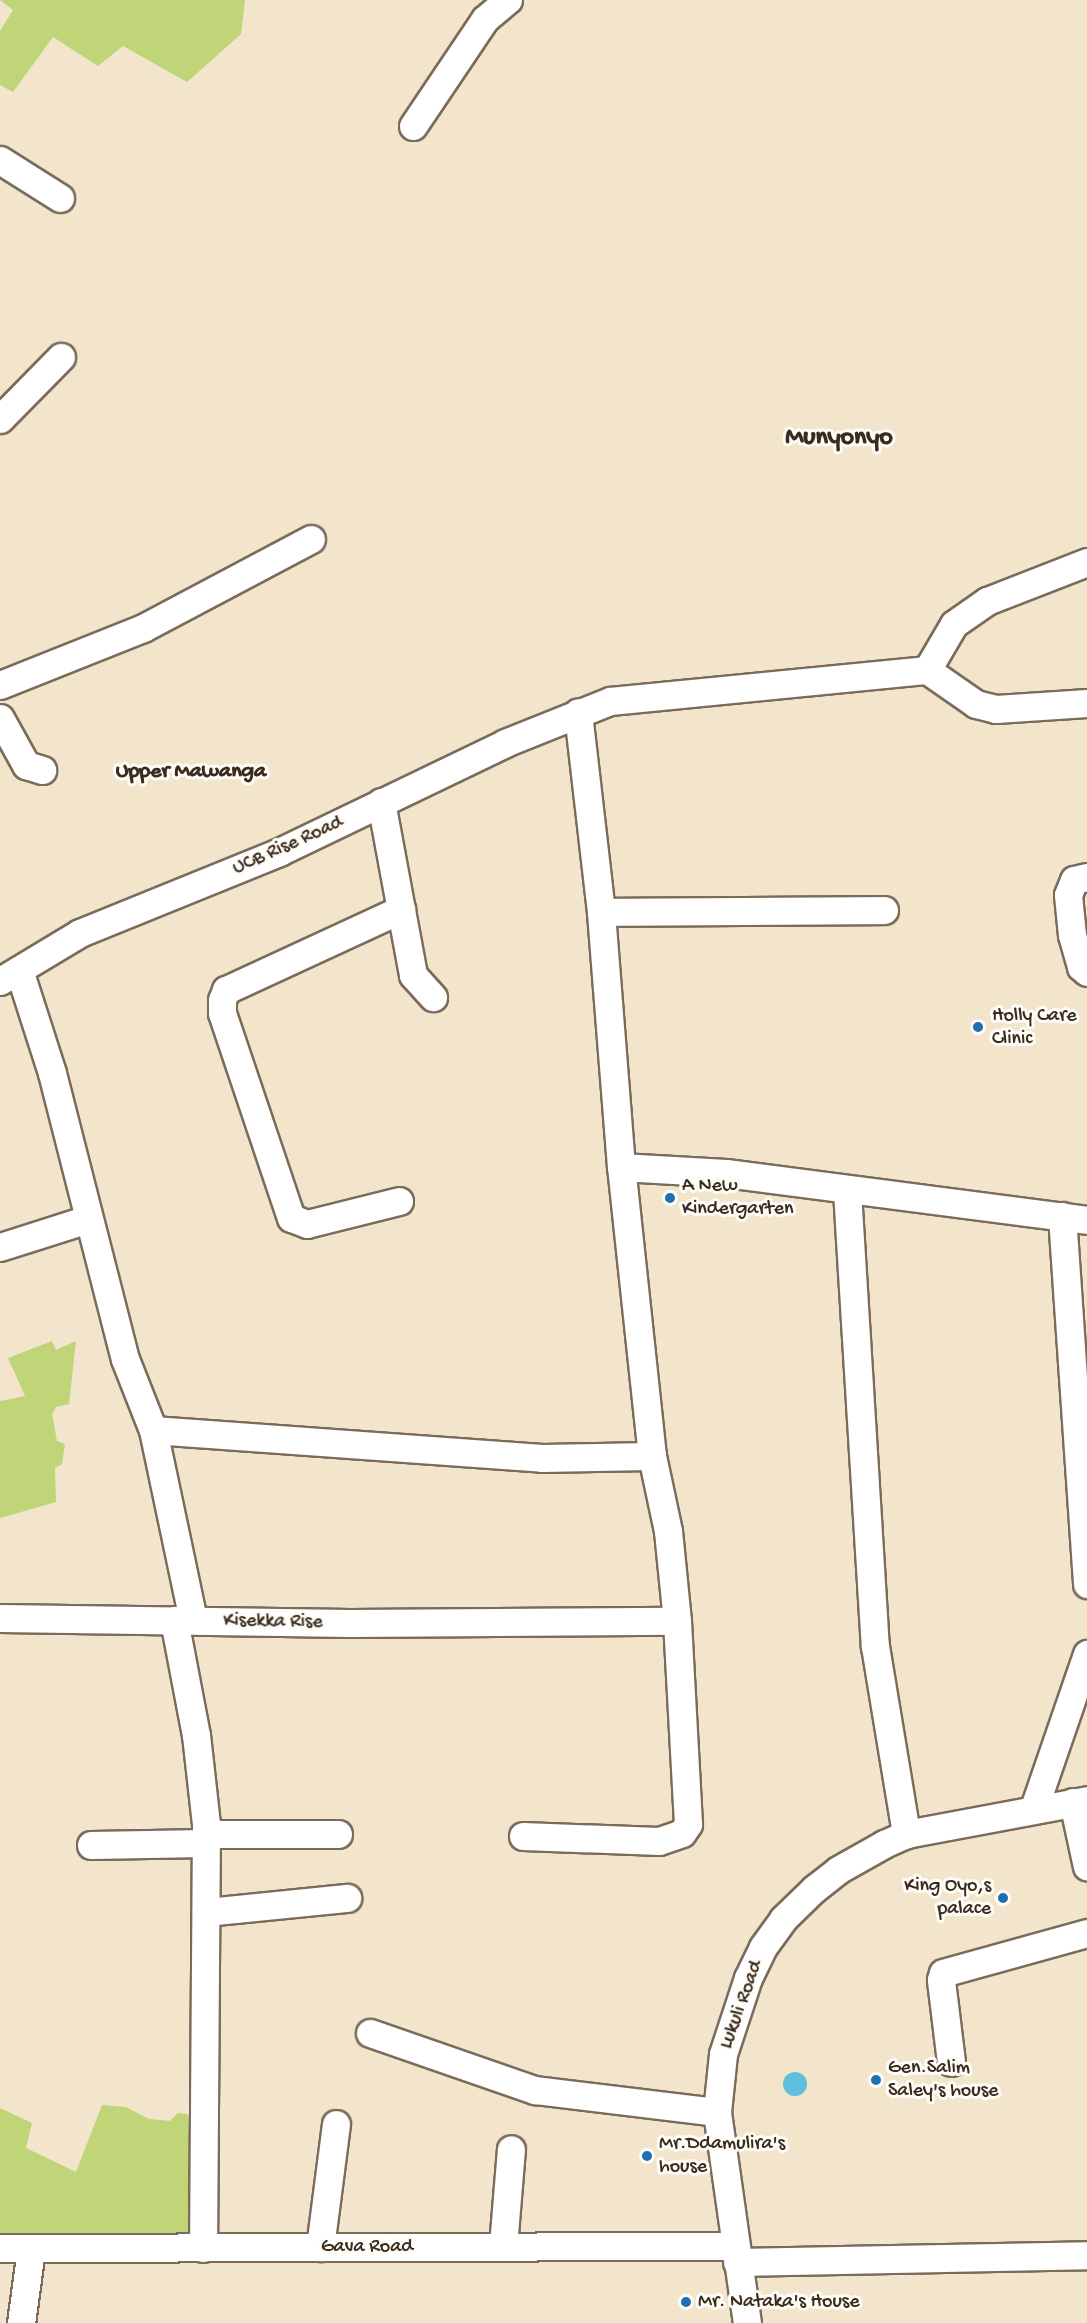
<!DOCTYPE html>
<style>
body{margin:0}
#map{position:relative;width:1087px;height:2323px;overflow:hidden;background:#f2e5cb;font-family:"Gochi Hand",sans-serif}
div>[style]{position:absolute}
.green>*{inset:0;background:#c0d478}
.water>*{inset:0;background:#5fc0dd}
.round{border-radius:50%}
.roads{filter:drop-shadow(2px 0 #7b6b5b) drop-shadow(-2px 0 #7b6b5b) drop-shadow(0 2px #7b6b5b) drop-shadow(0 -2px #7b6b5b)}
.minor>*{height:27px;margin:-13.5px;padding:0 13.5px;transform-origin:13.5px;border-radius:13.5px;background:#fff}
.dots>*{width:16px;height:16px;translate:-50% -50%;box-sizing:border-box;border:3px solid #fdfcf7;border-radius:50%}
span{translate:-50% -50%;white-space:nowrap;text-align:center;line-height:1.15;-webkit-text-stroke:6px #fdfcf7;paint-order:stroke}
.street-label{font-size:20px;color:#3b2a1e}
.poi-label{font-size:20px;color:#3b2a1e}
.left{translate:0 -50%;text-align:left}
.right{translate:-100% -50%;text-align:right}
.quarter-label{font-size:22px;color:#3b2a1e;font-weight:700}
.district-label{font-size:26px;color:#3b2a1e;font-weight:700}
</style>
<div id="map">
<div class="green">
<div style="clip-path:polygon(0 0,245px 0,241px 34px,187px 82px,123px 46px,98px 66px,53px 37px,13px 92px,0 85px,0 31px,13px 10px)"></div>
<div style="clip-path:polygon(52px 1341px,56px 1350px,76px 1341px,69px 1404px,56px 1407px,52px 1414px,57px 1441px,65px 1444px,62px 1464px,55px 1468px,56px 1502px,0 1518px,0 1401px,25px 1396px,8px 1358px)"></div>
<div style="clip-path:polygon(102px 2105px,126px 2107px,149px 2119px,170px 2121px,178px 2113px,187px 2114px,195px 2129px,209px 2245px,0 2250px,0 2108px,32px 2123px,26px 2148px,76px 2172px)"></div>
</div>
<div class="water">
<div class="round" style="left:783px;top:2072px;width:24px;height:24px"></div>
</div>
<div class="roads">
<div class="minor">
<div style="left:413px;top:126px;width:129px;rotate:-56.1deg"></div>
<div style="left:485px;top:19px;width:30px;rotate:-40deg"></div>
<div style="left:0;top:160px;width:71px;rotate:32.3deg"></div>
<div style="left:0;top:419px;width:87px;rotate:-45.5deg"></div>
<div style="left:927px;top:670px;width:53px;rotate:-59.6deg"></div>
<div style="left:954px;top:624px;width:40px;rotate:-34.9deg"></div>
<div style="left:987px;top:601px;width:107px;rotate:-21.3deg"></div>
<div style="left:0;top:685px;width:154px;rotate:-21.7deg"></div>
<div style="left:143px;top:628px;width:190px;rotate:-27.9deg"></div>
<div style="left:0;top:718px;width:54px;rotate:61deg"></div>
<div style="left:26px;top:765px;width:17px;rotate:17deg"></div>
<div style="left:381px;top:802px;width:176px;rotate:79.5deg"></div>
<div style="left:413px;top:975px;width:30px;rotate:48deg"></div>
<div style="left:1087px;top:877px;width:13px;rotate:167deg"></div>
<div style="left:1074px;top:880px;width:16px;rotate:112deg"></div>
<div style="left:1068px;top:895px;width:40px;rotate:84.3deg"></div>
<div style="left:1072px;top:935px;width:33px;rotate:74deg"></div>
<div style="left:1081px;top:967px;width:8px;rotate:40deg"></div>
<div style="left:601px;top:912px;width:283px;rotate:-0.4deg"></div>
<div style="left:19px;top:970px;width:108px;rotate:72.2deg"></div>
<div style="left:52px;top:1073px;width:295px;rotate:75.7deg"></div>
<div style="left:125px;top:1359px;width:76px;rotate:68.5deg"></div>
<div style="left:153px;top:1430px;width:194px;rotate:78.1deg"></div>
<div style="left:0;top:981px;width:93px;rotate:-31deg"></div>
<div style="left:80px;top:933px;width:215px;rotate:-22.1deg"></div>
<div style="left:279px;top:852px;width:251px;rotate:-25.7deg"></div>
<div style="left:505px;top:743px;width:113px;rotate:-21.8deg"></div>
<div style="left:610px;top:701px;width:319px;rotate:-5.6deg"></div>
<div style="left:927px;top:670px;width:60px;rotate:34.8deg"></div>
<div style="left:976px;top:704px;width:21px;rotate:14deg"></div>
<div style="left:996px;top:709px;width:91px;rotate:-3.8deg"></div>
<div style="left:621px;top:1167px;width:105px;rotate:3.3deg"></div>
<div style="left:726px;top:1173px;width:364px;rotate:7.4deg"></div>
<div style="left:847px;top:1191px;width:456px;rotate:86.5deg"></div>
<div style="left:875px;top:1646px;width:191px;rotate:80.6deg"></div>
<div style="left:399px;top:1201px;width:95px;rotate:166deg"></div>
<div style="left:307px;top:1224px;width:17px;rotate:-159deg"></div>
<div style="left:291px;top:1218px;width:216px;rotate:-108.6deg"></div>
<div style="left:222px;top:1013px;width:13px;rotate:-90deg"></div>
<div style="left:222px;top:1000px;width:11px;rotate:-68deg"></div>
<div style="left:226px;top:990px;width:193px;rotate:-24.8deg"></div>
<div style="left:1062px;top:1216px;width:369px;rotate:86.1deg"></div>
<div style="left:0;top:1247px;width:92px;rotate:-17.7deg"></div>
<div style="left:153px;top:1430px;width:390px;rotate:4.1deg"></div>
<div style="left:542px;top:1458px;width:110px;rotate:-1deg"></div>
<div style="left:652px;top:1456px;width:291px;rotate:-96.1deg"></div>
<div style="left:621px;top:1167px;width:256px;rotate:-94.5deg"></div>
<div style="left:601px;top:912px;width:201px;rotate:-96.6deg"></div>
<div style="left:0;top:1618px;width:350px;rotate:0.8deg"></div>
<div style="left:350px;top:1623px;width:327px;rotate:-0.4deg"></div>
<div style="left:174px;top:1620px;width:117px;rotate:79.2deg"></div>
<div style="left:196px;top:1735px;width:90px;rotate:83.6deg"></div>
<div style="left:206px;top:1824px;width:424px;rotate:90.4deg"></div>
<div style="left:1073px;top:1802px;width:66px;rotate:77.8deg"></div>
<div style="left:1034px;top:1808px;width:163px;rotate:-71deg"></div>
<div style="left:206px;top:1834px;width:132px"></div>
<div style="left:523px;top:1836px;width:136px;rotate:2.1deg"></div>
<div style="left:659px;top:1841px;width:24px;rotate:-19deg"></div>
<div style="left:682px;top:1833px;width:11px;rotate:-56deg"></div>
<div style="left:688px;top:1824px;width:203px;rotate:-93.1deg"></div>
<div style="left:677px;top:1621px;width:90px;rotate:-95.7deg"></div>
<div style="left:668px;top:1531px;width:77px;rotate:-102deg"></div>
<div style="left:91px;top:1845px;width:115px;rotate:-1deg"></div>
<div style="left:206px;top:1912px;width:142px;rotate:-5.7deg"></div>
<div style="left:370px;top:2033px;width:175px;rotate:19.1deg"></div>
<div style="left:535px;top:2090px;width:183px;rotate:6.9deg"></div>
<div style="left:951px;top:2062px;width:83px;rotate:-97deg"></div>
<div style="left:941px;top:1980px;width:7px;rotate:-74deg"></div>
<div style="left:943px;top:1973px;width:149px;rotate:-15.5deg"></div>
<div style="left:503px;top:2246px;width:97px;rotate:-85.3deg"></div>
<div style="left:320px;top:2247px;width:124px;rotate:-82.6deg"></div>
<div style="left:0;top:2248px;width:735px;rotate:-0.16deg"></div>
<div style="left:737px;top:2262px;width:350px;rotate:-1.1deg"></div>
<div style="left:21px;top:2323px;width:75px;rotate:-82.3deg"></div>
<div style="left:747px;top:2323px;width:213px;rotate:-98.1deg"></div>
<div style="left:717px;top:2112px;width:58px;rotate:-84.1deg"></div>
<div style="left:723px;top:2054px;width:80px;rotate:-71.8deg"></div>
<div style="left:748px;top:1978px;width:34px;rotate:-64deg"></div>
<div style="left:763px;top:1947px;width:34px;rotate:-54deg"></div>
<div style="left:783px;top:1919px;width:43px;rotate:-44.1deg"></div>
<div style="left:814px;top:1889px;width:31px;rotate:-38deg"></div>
<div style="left:838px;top:1870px;width:53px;rotate:-29.5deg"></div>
<div style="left:884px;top:1844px;width:24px;rotate:-24deg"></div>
<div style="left:906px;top:1834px;width:184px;rotate:-10.6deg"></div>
</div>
</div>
<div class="dots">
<div style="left:978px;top:1027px;background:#1f6fb2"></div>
<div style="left:670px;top:1198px;background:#1f6fb2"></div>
<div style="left:1003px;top:1898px;background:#1f6fb2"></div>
<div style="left:876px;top:2080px;background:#1f6fb2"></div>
<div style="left:647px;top:2156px;background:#1f6fb2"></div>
<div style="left:686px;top:2302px;background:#1f6fb2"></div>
</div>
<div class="street-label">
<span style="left:288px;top:846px;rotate:-24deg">UCB Rise Road</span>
<span style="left:273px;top:1622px;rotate:1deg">Kisekka Rise</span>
<span style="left:742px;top:2005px;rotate:-70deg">Lukuli Road</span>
<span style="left:367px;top:2247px">Gava Road</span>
</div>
<div class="poi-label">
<span class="left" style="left:992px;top:1028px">Holly Care<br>Clinic</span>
<span class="left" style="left:682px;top:1198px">A New<br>Kindergarten</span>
<span class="right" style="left:991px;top:1898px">King Oyo,s<br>palace</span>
<span class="left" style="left:888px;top:2080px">Gen.Salim<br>Saley's house</span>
<span class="left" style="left:659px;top:2156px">Mr.Ddamulira's<br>house</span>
<span class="left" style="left:698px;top:2302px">Mr. Nataka's House</span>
</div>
<div class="quarter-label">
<span style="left:191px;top:773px">Upper Mawanga</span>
</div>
<div class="district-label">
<span style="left:839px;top:439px">Munyonyo</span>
</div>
</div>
